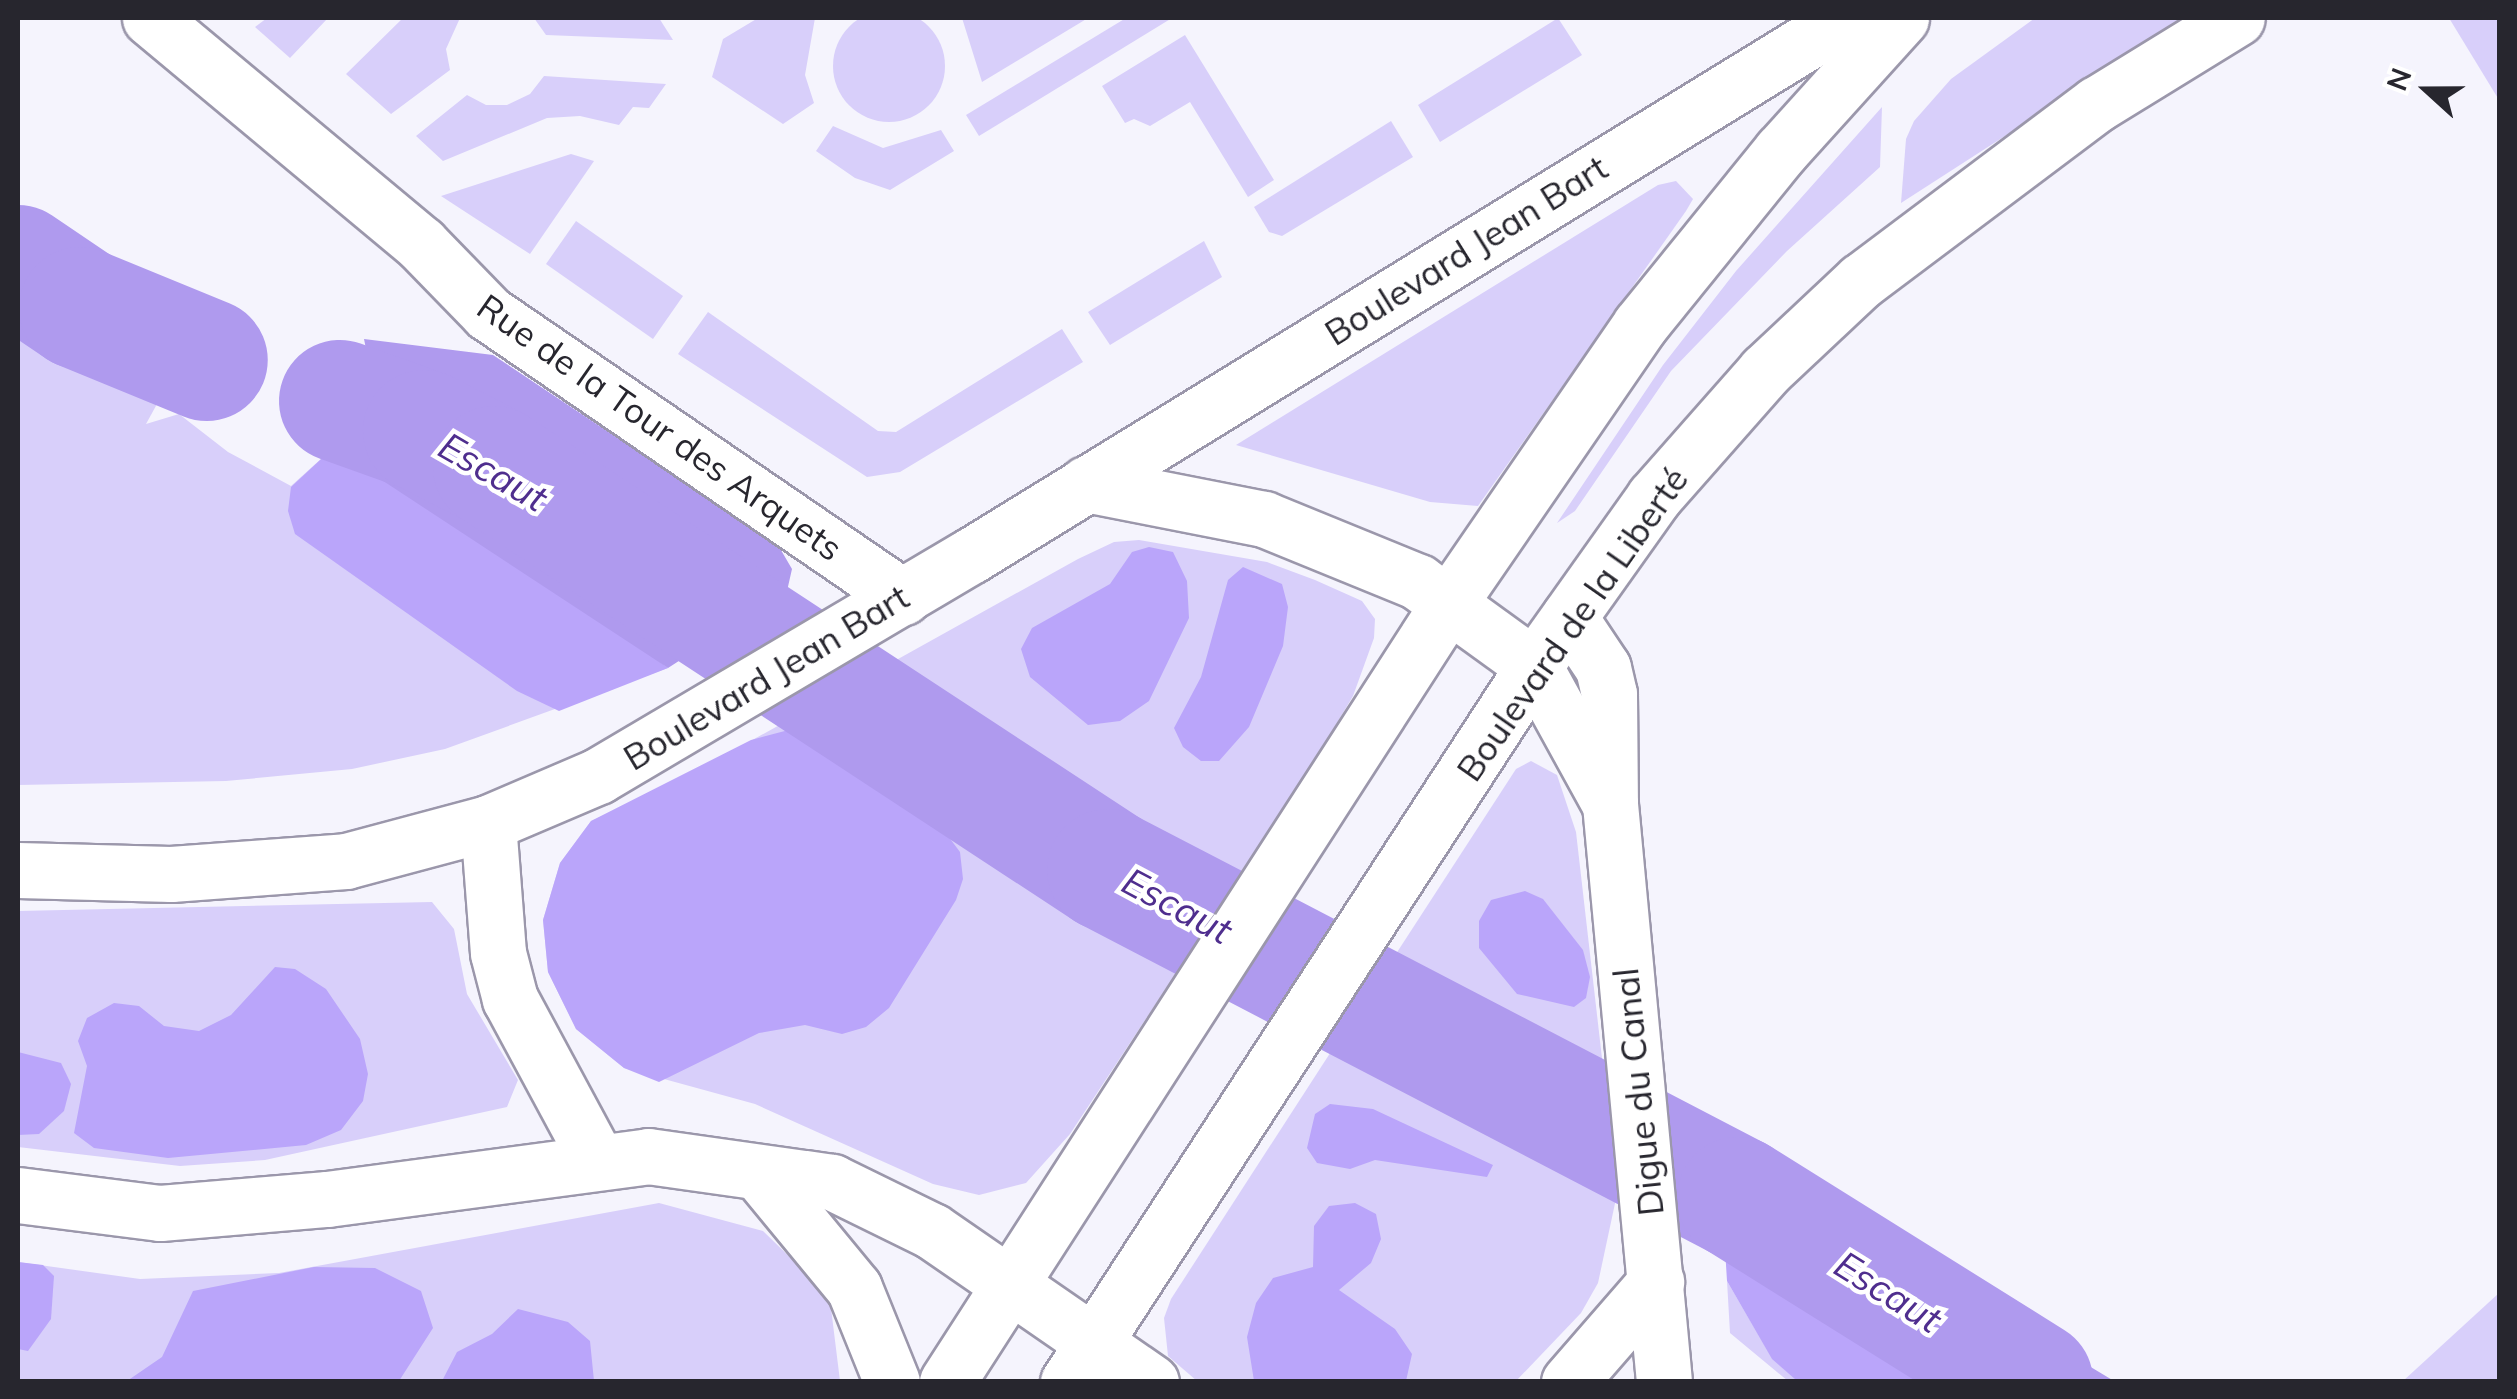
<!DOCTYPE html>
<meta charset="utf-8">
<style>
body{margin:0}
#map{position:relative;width:2517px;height:1399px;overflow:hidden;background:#f5f4fd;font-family:Mulish,sans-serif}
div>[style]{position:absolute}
.green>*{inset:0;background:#d8cffa}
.round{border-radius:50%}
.forest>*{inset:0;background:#baa5fa}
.water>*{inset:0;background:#af9aee}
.river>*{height:122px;margin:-61px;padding:0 61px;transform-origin:61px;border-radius:61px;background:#af9aee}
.roads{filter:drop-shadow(2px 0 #9b97ab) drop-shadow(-2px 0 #9b97ab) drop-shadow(0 2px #9b97ab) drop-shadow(0 -2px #9b97ab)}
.street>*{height:55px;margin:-27.5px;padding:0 27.5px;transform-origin:27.5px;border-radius:27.5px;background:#fff}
.secondary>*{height:55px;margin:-27.5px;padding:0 27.5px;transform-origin:27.5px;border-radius:27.5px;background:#fff}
span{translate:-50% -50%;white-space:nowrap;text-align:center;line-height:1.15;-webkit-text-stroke:9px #fff;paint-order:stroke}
.street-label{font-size:35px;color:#27262e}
.water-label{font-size:38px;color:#4f2e8e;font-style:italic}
.frame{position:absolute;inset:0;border:20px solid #27262e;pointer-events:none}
.north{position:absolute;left:2377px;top:40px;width:100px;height:100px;-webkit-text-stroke:8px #fff;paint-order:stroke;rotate:291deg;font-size:28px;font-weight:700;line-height:40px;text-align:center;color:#27262e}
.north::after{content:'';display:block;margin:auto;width:35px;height:45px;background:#27262e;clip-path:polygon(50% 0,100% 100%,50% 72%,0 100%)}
</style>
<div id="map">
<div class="green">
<div class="round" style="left:833px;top:10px;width:112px;height:112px"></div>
<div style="clip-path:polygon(267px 18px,328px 18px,290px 58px,255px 27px)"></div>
<div style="clip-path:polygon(403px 18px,460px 18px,446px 49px,450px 70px,391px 114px,346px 74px)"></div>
<div style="clip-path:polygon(534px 18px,659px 18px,673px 40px,546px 35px)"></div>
<div style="clip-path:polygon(758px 18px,815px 18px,805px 75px,814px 103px,783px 124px,712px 77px,723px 39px)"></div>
<div style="clip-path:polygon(962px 18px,1088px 18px,982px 82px)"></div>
<div style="clip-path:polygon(1126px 18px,1172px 18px,979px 136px,966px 115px)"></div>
<div style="clip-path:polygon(1558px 18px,1582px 55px,1440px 142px,1418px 105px)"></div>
<div style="clip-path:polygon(2035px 18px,2188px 18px,1901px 203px,1906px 139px,1914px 121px,1951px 79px)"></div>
<div style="clip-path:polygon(2449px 18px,2499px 18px,2499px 100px)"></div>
<div style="clip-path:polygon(1185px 35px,1274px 180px,1248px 197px,1190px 102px,1150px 126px,1134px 119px,1125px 123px,1102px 86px)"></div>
<div style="clip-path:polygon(544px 76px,666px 84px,649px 108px,633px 107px,619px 125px,580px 116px,547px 118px,443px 161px,416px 136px,467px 95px,486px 105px,507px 105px,530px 94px)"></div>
<div style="clip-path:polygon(1882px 107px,1880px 167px,1787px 251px,1671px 371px,1575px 511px,1557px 523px,1663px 365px,1736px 271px)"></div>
<div style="clip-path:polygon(1391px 121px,1413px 157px,1282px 236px,1269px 232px,1254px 207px)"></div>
<div style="clip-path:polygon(833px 126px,883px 148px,941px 130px,954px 151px,890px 190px,855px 178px,816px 151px)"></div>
<div style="clip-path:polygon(571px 154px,594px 161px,530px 254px,441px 196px)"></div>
<div style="clip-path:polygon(1676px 181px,1693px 199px,1686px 211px,1478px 506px,1430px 502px,1236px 445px,1658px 185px)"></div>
<div style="clip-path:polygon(576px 221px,683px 296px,653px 339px,546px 264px)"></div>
<div style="clip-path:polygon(1204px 241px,1222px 277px,1110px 345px,1088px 312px)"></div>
<div style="clip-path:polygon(18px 303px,157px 404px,146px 424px,179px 414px,228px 452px,291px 486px,333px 448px,668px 668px,445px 749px,352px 769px,226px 781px,18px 785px)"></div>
<div style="clip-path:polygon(708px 312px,878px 431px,896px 432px,1062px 329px,1083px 362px,900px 472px,867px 477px,678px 354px)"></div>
<div style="clip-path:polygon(1139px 540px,1267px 562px,1315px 580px,1362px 601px,1375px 619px,1374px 638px,1353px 696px,1302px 782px,1070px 1134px,1026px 1183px,979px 1195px,933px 1184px,755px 1104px,624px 1068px,576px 1029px,548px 972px,543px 920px,560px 863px,591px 821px,684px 778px,1078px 559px,1114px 542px)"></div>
<div style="clip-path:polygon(1531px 761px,1557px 775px,1576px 832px,1603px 1067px,1392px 960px,1516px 769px)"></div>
<div style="clip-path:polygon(432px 902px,454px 929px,467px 994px,518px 1080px,507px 1107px,265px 1160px,180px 1166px,18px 1147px,18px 911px)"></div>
<div style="clip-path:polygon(1334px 1047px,1617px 1194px,1598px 1283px,1581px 1313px,1516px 1381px,1197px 1381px,1168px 1356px,1164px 1318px,1171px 1299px)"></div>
<div style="clip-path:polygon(659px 1203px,763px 1231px,800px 1267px,830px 1300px,840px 1381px,18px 1381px,18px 1262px,140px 1279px,279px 1273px)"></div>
<div style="clip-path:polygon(1727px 1281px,1772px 1358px,1797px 1381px,1788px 1381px,1730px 1333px)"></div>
<div style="clip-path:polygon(2499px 1293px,2499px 1381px,2403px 1381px)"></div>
</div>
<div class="forest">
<div style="clip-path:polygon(333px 448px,608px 623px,668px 668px,559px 711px,517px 691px,295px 534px,288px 511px,291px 487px)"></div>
<div style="clip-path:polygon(1149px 547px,1173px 552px,1187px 581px,1189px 618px,1149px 701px,1120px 721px,1088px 725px,1030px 677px,1021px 649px,1032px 628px,1110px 584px,1132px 552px)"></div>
<div style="clip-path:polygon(1243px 567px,1282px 584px,1288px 607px,1283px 646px,1249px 727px,1219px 761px,1201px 761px,1183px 747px,1174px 728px,1201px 677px,1228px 580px)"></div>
<div style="clip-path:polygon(800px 727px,933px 816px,960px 852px,963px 879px,956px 900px,889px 1008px,866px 1027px,842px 1034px,805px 1025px,759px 1033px,659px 1082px,624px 1068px,576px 1029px,548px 972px,543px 920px,560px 863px,591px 821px,751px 740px)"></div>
<div style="clip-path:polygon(1525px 891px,1543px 899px,1583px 950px,1590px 977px,1586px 998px,1574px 1007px,1517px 994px,1479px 948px,1479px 921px,1491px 900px)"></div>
<div style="clip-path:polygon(275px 967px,295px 969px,326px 989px,360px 1039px,368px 1074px,363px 1101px,341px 1130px,306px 1145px,168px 1158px,94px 1148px,74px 1133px,87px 1066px,78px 1041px,87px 1018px,114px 1003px,139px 1006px,164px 1026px,199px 1031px,231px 1015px)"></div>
<div style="clip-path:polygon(18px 1052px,61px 1063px,71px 1084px,64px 1111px,39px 1134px,18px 1135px)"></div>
<div style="clip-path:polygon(1330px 1104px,1373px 1109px,1493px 1165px,1487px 1177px,1375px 1160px,1350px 1169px,1317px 1163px,1307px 1148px,1315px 1114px)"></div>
<div style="clip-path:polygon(1355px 1203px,1376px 1214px,1381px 1239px,1371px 1263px,1339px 1290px,1395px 1329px,1412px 1354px,1406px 1381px,1254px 1381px,1247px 1337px,1256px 1303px,1273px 1278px,1313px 1267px,1314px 1226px,1329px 1206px)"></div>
<div style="clip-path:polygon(1724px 1233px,1815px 1302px,1948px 1381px,1797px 1381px,1772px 1359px,1727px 1281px)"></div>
<div style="clip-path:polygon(18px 1262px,43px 1265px,54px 1276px,51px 1319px,28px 1351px,18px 1349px)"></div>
<div style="clip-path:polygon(314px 1267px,375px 1268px,421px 1291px,433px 1328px,399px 1381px,127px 1381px,162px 1357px,193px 1291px)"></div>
<div style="clip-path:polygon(518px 1309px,568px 1322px,590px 1341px,594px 1381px,442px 1381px,457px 1352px,492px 1334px)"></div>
</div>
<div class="water">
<div style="clip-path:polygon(364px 339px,493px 355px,778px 545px,792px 569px,787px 591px,668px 668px,333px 448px,346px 377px,369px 364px)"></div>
<div style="clip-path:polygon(879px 669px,1047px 774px,999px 855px,792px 718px)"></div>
<div style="clip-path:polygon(1097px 801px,1156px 836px,1107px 919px,1048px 884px)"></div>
<div style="clip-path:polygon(1412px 970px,1572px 1051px,1580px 1175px,1355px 1059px)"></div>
<div style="clip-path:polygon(1715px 1133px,1857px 1227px,2114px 1381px,1948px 1381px,1815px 1302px,1724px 1233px)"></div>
</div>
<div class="river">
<div style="left:18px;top:266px;width:75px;rotate:34.1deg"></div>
<div style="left:80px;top:308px;width:137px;rotate:22.3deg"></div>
<div style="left:340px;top:401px;width:89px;rotate:19.7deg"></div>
<div style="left:424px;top:431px;width:79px;rotate:27.2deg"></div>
<div style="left:494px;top:467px;width:734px;rotate:33.28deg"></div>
<div style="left:1108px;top:870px;width:710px;rotate:27.5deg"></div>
<div style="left:1738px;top:1198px;width:347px;rotate:32deg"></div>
</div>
<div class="roads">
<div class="street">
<div style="left:150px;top:18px;width:353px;rotate:39.8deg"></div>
<div style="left:421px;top:244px;width:96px;rotate:45.8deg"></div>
<div style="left:488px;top:313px;width:503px;rotate:34.39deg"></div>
<div style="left:1086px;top:484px;width:181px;rotate:11.1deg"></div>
<div style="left:1264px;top:519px;width:166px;rotate:22.2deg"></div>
<div style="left:1418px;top:582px;width:143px;rotate:35.9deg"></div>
<div style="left:1534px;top:666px;width:158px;rotate:61.2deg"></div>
<div style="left:1569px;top:617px;width:61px;rotate:56.3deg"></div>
<div style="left:1603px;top:668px;width:27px;rotate:77deg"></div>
<div style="left:1609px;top:694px;width:110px;rotate:89.5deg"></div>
<div style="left:1610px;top:804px;width:581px;rotate:84.66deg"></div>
<div style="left:488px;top:823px;width:130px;rotate:85.6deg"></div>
<div style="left:498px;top:953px;width:48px;rotate:75.4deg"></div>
<div style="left:510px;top:999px;width:182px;rotate:61.7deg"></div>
<div style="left:18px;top:870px;width:153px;rotate:1.5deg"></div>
<div style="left:171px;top:874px;width:175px;rotate:-4.2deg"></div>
<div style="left:346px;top:861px;width:147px;rotate:-15deg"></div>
<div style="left:488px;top:823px;width:120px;rotate:-23.1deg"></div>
<div style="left:598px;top:776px;width:434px;rotate:-30.6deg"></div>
<div style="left:972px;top:555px;width:1026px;rotate:-31.57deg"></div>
<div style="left:760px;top:1174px;width:148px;rotate:50.5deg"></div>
<div style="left:854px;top:1288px;width:101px;rotate:68deg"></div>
<div style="left:18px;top:1195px;width:143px;rotate:7.2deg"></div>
<div style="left:160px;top:1213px;width:168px;rotate:-4.8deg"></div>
<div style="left:327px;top:1199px;width:324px;rotate:-7.6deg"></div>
<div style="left:648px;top:1156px;width:186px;rotate:8deg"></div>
<div style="left:832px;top:1182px;width:111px;rotate:26.1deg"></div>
<div style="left:932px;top:1231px;width:266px;rotate:34.6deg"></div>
<div style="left:1569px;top:1382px;width:133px;rotate:-49deg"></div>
</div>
<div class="secondary">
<div style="left:947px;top:1382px;width:927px;rotate:-57.2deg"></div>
<div style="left:1449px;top:603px;width:337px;rotate:-55.5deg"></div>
<div style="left:1640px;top:325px;width:224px;rotate:-51deg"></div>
<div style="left:1781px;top:151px;width:179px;rotate:-47.9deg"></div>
<div style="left:1068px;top:1382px;width:854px;rotate:-56.94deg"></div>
<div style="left:1534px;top:666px;width:207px;rotate:-54.6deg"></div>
<div style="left:1654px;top:497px;width:168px;rotate:-48.6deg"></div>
<div style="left:1765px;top:371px;width:132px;rotate:-43.2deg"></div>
<div style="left:1861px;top:281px;width:295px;rotate:-36.9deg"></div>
<div style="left:2097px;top:104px;width:164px;rotate:-31.6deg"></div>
</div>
</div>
<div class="street-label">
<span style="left:1466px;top:250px;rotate:-32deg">Boulevard Jean Bart</span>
<span style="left:660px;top:427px;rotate:35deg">Rue de la Tour des Arquets</span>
<span style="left:1572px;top:624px;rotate:-55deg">Boulevard de la Liberté</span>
<span style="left:766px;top:677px;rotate:-31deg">Boulevard Jean Bart</span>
<span style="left:1638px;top:1092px;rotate:-96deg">Digue du Canal</span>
</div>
<div class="water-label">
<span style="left:493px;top:472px;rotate:30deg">Escaut</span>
<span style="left:1177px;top:906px;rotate:28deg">Escaut</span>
<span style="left:1888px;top:1292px;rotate:32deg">Escaut</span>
</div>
<div class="frame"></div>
<div class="north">N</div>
</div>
